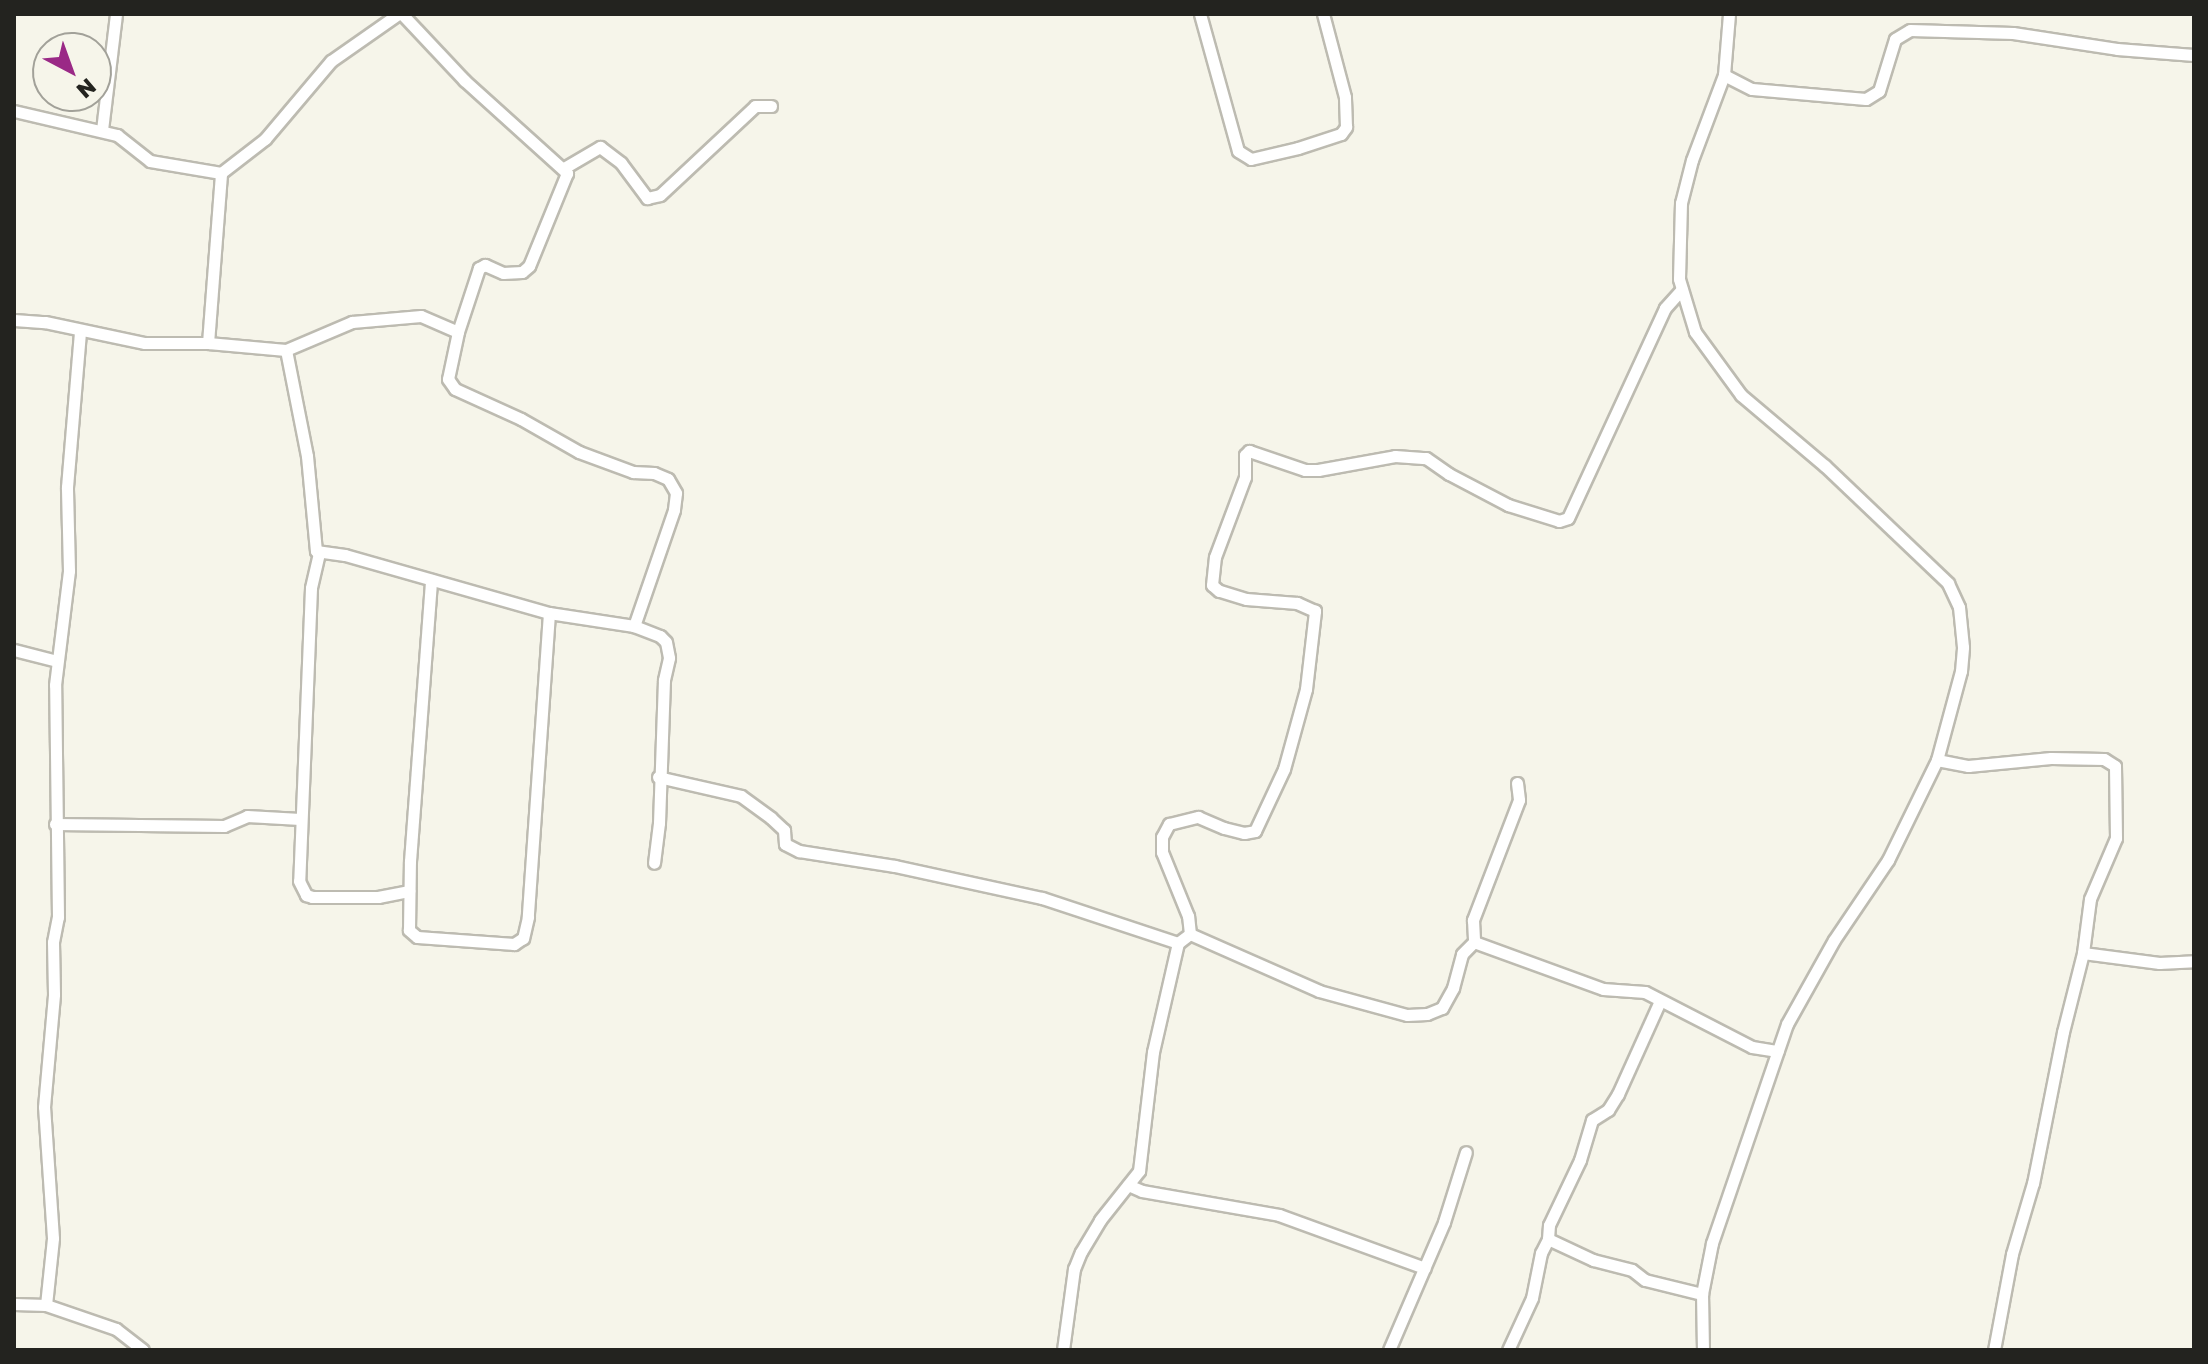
<!DOCTYPE html>
<style>
body{margin:0}
#map{position:relative;width:2208px;height:1364px;overflow:hidden;background:#f6f5ea;font-family:"Golos Text",sans-serif}
div>[style]{position:absolute}
.roads{filter:drop-shadow(2px 0 #bdbbb1) drop-shadow(-2px 0 #bdbbb1) drop-shadow(0 2px #bdbbb1) drop-shadow(0 -2px #bdbbb1)}
.minor>*{height:11px;margin:-5.5px;padding:0 5.5px;transform-origin:5.5px;border-radius:5.5px;background:#fff}
span{translate:-50% -50%;white-space:nowrap;text-align:center;line-height:1.15;-webkit-text-stroke:7px #f6f5ea;paint-order:stroke}
.frame{position:absolute;inset:0;border:16px solid #23231f;pointer-events:none}
.north{position:absolute;left:32px;top:32px;width:80px;height:80px;box-sizing:border-box;background:#f6f5ea;border:2px solid #a2a199;border-radius:50%;rotate:139deg;font-size:22px;font-weight:700;line-height:32px;text-align:center;color:#23231f}
.north::after{content:'';display:block;margin:auto;width:28px;height:36px;background:#9a2986;clip-path:polygon(50% 0,100% 100%,50% 72%,0 100%)}
</style>
<div id="map">
<div class="roads">
<div class="minor">
<div style="left:402px;top:14px;width:91px;rotate:46.8deg"></div>
<div style="left:464px;top:80px;width:139px;rotate:42.1deg"></div>
<div style="left:567px;top:173px;width:100px;rotate:112.2deg"></div>
<div style="left:529px;top:266px;width:9px;rotate:139deg"></div>
<div style="left:522px;top:272px;width:19px;rotate:177deg"></div>
<div style="left:503px;top:273px;width:20px;rotate:-156deg"></div>
<div style="left:485px;top:265px;width:7px;rotate:153deg"></div>
<div style="left:479px;top:268px;width:67px;rotate:108.2deg"></div>
<div style="left:1200px;top:14px;width:142px;rotate:74.5deg"></div>
<div style="left:1238px;top:151px;width:15px;rotate:32deg"></div>
<div style="left:1251px;top:159px;width:48px;rotate:-13.2deg"></div>
<div style="left:1298px;top:148px;width:45px;rotate:-18deg"></div>
<div style="left:1341px;top:134px;width:9px;rotate:-54deg"></div>
<div style="left:1346px;top:127px;width:30px;rotate:-92deg"></div>
<div style="left:1345px;top:97px;width:86px;rotate:-104.8deg"></div>
<div style="left:1724px;top:75px;width:31px;rotate:27deg"></div>
<div style="left:1752px;top:89px;width:114px;rotate:5deg"></div>
<div style="left:1866px;top:99px;width:15px;rotate:-32deg"></div>
<div style="left:1879px;top:91px;width:54px;rotate:-72.9deg"></div>
<div style="left:1895px;top:39px;width:17px;rotate:-31deg"></div>
<div style="left:1910px;top:30px;width:103px;rotate:1.7deg"></div>
<div style="left:2013px;top:33px;width:105px;rotate:8.7deg"></div>
<div style="left:2117px;top:49px;width:77px;rotate:4.5deg"></div>
<div style="left:14px;top:111px;width:106px;rotate:13.1deg"></div>
<div style="left:117px;top:135px;width:42px;rotate:38.2deg"></div>
<div style="left:150px;top:161px;width:72px;rotate:9.6deg"></div>
<div style="left:221px;top:173px;width:56px;rotate:-37.7deg"></div>
<div style="left:265px;top:139px;width:102px;rotate:-49.8deg"></div>
<div style="left:331px;top:61px;width:82px;rotate:-35deg"></div>
<div style="left:102px;top:130px;width:117px;rotate:-83.1deg"></div>
<div style="left:564px;top:168px;width:42px;rotate:-30.3deg"></div>
<div style="left:600px;top:147px;width:26px;rotate:37deg"></div>
<div style="left:621px;top:163px;width:44px;rotate:53.4deg"></div>
<div style="left:647px;top:198px;width:13px;rotate:-13deg"></div>
<div style="left:660px;top:195px;width:130px;rotate:-43.1deg"></div>
<div style="left:755px;top:106px;width:16px"></div>
<div style="left:14px;top:320px;width:31px;rotate:4deg"></div>
<div style="left:45px;top:322px;width:102px;rotate:11.9deg"></div>
<div style="left:145px;top:343px;width:63px"></div>
<div style="left:208px;top:343px;width:78px;rotate:5.1deg"></div>
<div style="left:286px;top:350px;width:108px;rotate:78.8deg"></div>
<div style="left:307px;top:456px;width:95px;rotate:84.6deg"></div>
<div style="left:316px;top:551px;width:29px;rotate:8deg"></div>
<div style="left:345px;top:555px;width:212px;rotate:15.9deg"></div>
<div style="left:549px;top:613px;width:305px;rotate:94deg"></div>
<div style="left:528px;top:917px;width:22px;rotate:103deg"></div>
<div style="left:523px;top:938px;width:11px;rotate:146deg"></div>
<div style="left:514px;top:944px;width:97px;rotate:-175.9deg"></div>
<div style="left:417px;top:937px;width:11px;rotate:-139deg"></div>
<div style="left:409px;top:930px;width:69px;rotate:-89.2deg"></div>
<div style="left:410px;top:861px;width:282px;rotate:-85.7deg"></div>
<div style="left:208px;top:343px;width:170px;rotate:-85.6deg"></div>
<div style="left:286px;top:350px;width:72px;rotate:-23deg"></div>
<div style="left:352px;top:322px;width:69px;rotate:-5deg"></div>
<div style="left:421px;top:316px;width:40px;rotate:23.4deg"></div>
<div style="left:458px;top:332px;width:48px;rotate:102deg"></div>
<div style="left:448px;top:379px;width:12px;rotate:55deg"></div>
<div style="left:455px;top:389px;width:72px;rotate:24.4deg"></div>
<div style="left:521px;top:419px;width:67px;rotate:29.6deg"></div>
<div style="left:579px;top:452px;width:58px;rotate:20.3deg"></div>
<div style="left:633px;top:472px;width:21px;rotate:3deg"></div>
<div style="left:654px;top:473px;width:15px;rotate:23deg"></div>
<div style="left:668px;top:479px;width:16px;rotate:60deg"></div>
<div style="left:676px;top:493px;width:17px;rotate:97deg"></div>
<div style="left:674px;top:510px;width:123px;rotate:109deg"></div>
<div style="left:319px;top:553px;width:36px;rotate:103deg"></div>
<div style="left:311px;top:588px;width:293px;rotate:92.3deg"></div>
<div style="left:299px;top:881px;width:16px;rotate:63deg"></div>
<div style="left:306px;top:895px;width:6px;rotate:18deg"></div>
<div style="left:312px;top:897px;width:66px"></div>
<div style="left:378px;top:897px;width:32px;rotate:-11deg"></div>
<div style="left:549px;top:613px;width:86px;rotate:8.7deg"></div>
<div style="left:634px;top:626px;width:28px;rotate:21deg"></div>
<div style="left:660px;top:636px;width:8px;rotate:45deg"></div>
<div style="left:666px;top:642px;width:16px;rotate:79deg"></div>
<div style="left:669px;top:658px;width:23px;rotate:103deg"></div>
<div style="left:664px;top:680px;width:143px;rotate:92deg"></div>
<div style="left:659px;top:823px;width:40px;rotate:97.1deg"></div>
<div style="left:14px;top:650px;width:44px;rotate:14.3deg"></div>
<div style="left:1937px;top:760px;width:32px;rotate:11deg"></div>
<div style="left:1968px;top:766px;width:83px;rotate:-5.5deg"></div>
<div style="left:2051px;top:758px;width:53px;rotate:1.1deg"></div>
<div style="left:2104px;top:759px;width:13px;rotate:32deg"></div>
<div style="left:2115px;top:766px;width:72px;rotate:89.2deg"></div>
<div style="left:2116px;top:838px;width:66px;rotate:113.1deg"></div>
<div style="left:2090px;top:899px;width:54px;rotate:97.4deg"></div>
<div style="left:2083px;top:953px;width:81px;rotate:104.2deg"></div>
<div style="left:2063px;top:1032px;width:154px;rotate:101.2deg"></div>
<div style="left:2033px;top:1183px;width:74px;rotate:106.5deg"></div>
<div style="left:2012px;top:1254px;width:98px;rotate:100.6deg"></div>
<div style="left:658px;top:777px;width:85px;rotate:12.9deg"></div>
<div style="left:741px;top:796px;width:37px;rotate:36deg"></div>
<div style="left:771px;top:818px;width:18px;rotate:43deg"></div>
<div style="left:784px;top:830px;width:14px;rotate:86deg"></div>
<div style="left:785px;top:844px;width:16px;rotate:27deg"></div>
<div style="left:799px;top:851px;width:97px;rotate:8.9deg"></div>
<div style="left:895px;top:866px;width:150px;rotate:12.3deg"></div>
<div style="left:1042px;top:898px;width:143px;rotate:18.3deg"></div>
<div style="left:1517px;top:783px;width:17px;rotate:83deg"></div>
<div style="left:1519px;top:800px;width:129px;rotate:111deg"></div>
<div style="left:1473px;top:920px;width:22px;rotate:87deg"></div>
<div style="left:1474px;top:942px;width:137px;rotate:20deg"></div>
<div style="left:1603px;top:989px;width:42px;rotate:4.1deg"></div>
<div style="left:1645px;top:992px;width:120px;rotate:27.2deg"></div>
<div style="left:1752px;top:1047px;width:26px;rotate:9deg"></div>
<div style="left:55px;top:824px;width:169px;rotate:0.7deg"></div>
<div style="left:224px;top:826px;width:25px;rotate:-23deg"></div>
<div style="left:247px;top:816px;width:53px;rotate:3.2deg"></div>
<div style="left:1190px;top:934px;width:141px;rotate:23.8deg"></div>
<div style="left:1319px;top:991px;width:91px;rotate:15.3deg"></div>
<div style="left:1407px;top:1015px;width:20px;rotate:-3deg"></div>
<div style="left:1427px;top:1014px;width:16px;rotate:-22deg"></div>
<div style="left:1442px;top:1008px;width:23px;rotate:-61deg"></div>
<div style="left:1453px;top:988px;width:35px;rotate:-75deg"></div>
<div style="left:1462px;top:954px;width:17px;rotate:-45deg"></div>
<div style="left:2083px;top:953px;width:77px;rotate:7.5deg"></div>
<div style="left:2159px;top:963px;width:35px;rotate:-3deg"></div>
<div style="left:1128px;top:1185px;width:15px;rotate:23deg"></div>
<div style="left:1142px;top:1191px;width:139px;rotate:9.9deg"></div>
<div style="left:1279px;top:1215px;width:155px;rotate:20deg"></div>
<div style="left:1548px;top:1239px;width:14px;rotate:-86deg"></div>
<div style="left:1549px;top:1225px;width:72px;rotate:-64.5deg"></div>
<div style="left:1580px;top:1160px;width:42px;rotate:-73.3deg"></div>
<div style="left:1592px;top:1120px;width:19px;rotate:-32deg"></div>
<div style="left:1608px;top:1110px;width:19px;rotate:-58deg"></div>
<div style="left:1618px;top:1094px;width:102px;rotate:-65.7deg"></div>
<div style="left:14px;top:1304px;width:32px;rotate:2deg"></div>
<div style="left:46px;top:1305px;width:74px;rotate:18.9deg"></div>
<div style="left:116px;top:1329px;width:34px;rotate:38deg"></div>
<div style="left:46px;top:1305px;width:67px;rotate:-84deg"></div>
<div style="left:53px;top:1238px;width:131px;rotate:-93.9deg"></div>
<div style="left:44px;top:1107px;width:113px;rotate:-84.9deg"></div>
<div style="left:54px;top:994px;width:52px;rotate:-91.1deg"></div>
<div style="left:53px;top:942px;width:25px;rotate:-79deg"></div>
<div style="left:58px;top:917px;width:232px;rotate:-90.7deg"></div>
<div style="left:55px;top:685px;width:115px;rotate:-83deg"></div>
<div style="left:69px;top:571px;width:84px;rotate:-91.4deg"></div>
<div style="left:67px;top:487px;width:157px;rotate:-85.2deg"></div>
<div style="left:1063px;top:1350px;width:82px;rotate:-82.3deg"></div>
<div style="left:1074px;top:1269px;width:18px;rotate:-68deg"></div>
<div style="left:1081px;top:1252px;width:37px;rotate:-59deg"></div>
<div style="left:1100px;top:1220px;width:63px;rotate:-51.5deg"></div>
<div style="left:1139px;top:1171px;width:120px;rotate:-83.3deg"></div>
<div style="left:1153px;top:1052px;width:112px;rotate:-77.1deg"></div>
<div style="left:1178px;top:943px;width:15px;rotate:-37deg"></div>
<div style="left:1190px;top:934px;width:18px;rotate:-96deg"></div>
<div style="left:1188px;top:916px;width:69px;rotate:-112.1deg"></div>
<div style="left:1162px;top:852px;width:15px;rotate:-90deg"></div>
<div style="left:1162px;top:837px;width:15px;rotate:-62deg"></div>
<div style="left:1169px;top:824px;width:30px;rotate:-14deg"></div>
<div style="left:1198px;top:817px;width:28px;rotate:23deg"></div>
<div style="left:1224px;top:828px;width:21px;rotate:14deg"></div>
<div style="left:1244px;top:833px;width:11px;rotate:-10deg"></div>
<div style="left:1255px;top:831px;width:68px;rotate:-64.9deg"></div>
<div style="left:1284px;top:769px;width:83px;rotate:-74.6deg"></div>
<div style="left:1306px;top:689px;width:79px;rotate:-83.4deg"></div>
<div style="left:1315px;top:611px;width:20px;rotate:-156deg"></div>
<div style="left:1297px;top:603px;width:51px;rotate:-175.5deg"></div>
<div style="left:1246px;top:599px;width:28px;rotate:-163deg"></div>
<div style="left:1219px;top:591px;width:9px;rotate:-139deg"></div>
<div style="left:1212px;top:585px;width:28px;rotate:-84deg"></div>
<div style="left:1215px;top:557px;width:85px;rotate:-69.4deg"></div>
<div style="left:1245px;top:477px;width:22px;rotate:-90deg"></div>
<div style="left:1245px;top:455px;width:6px;rotate:-45deg"></div>
<div style="left:1249px;top:451px;width:59px;rotate:18.7deg"></div>
<div style="left:1305px;top:470px;width:13px"></div>
<div style="left:1318px;top:470px;width:78px;rotate:-10.3deg"></div>
<div style="left:1395px;top:456px;width:31px;rotate:4deg"></div>
<div style="left:1426px;top:458px;width:28px;rotate:35deg"></div>
<div style="left:1449px;top:474px;width:67px;rotate:27.7deg"></div>
<div style="left:1508px;top:505px;width:53px;rotate:17.4deg"></div>
<div style="left:1559px;top:521px;width:9px;rotate:-18deg"></div>
<div style="left:1568px;top:518px;width:231px;rotate:-65.2deg"></div>
<div style="left:1665px;top:308px;width:25px;rotate:-48deg"></div>
<div style="left:1389px;top:1350px;width:139px;rotate:-66.7deg"></div>
<div style="left:1444px;top:1222px;width:73px;rotate:-72.6deg"></div>
<div style="left:1508px;top:1350px;width:57px;rotate:-65.2deg"></div>
<div style="left:1532px;top:1298px;width:46px;rotate:-78.7deg"></div>
<div style="left:1541px;top:1253px;width:16px;rotate:-63deg"></div>
<div style="left:1548px;top:1239px;width:50px;rotate:25deg"></div>
<div style="left:1593px;top:1260px;width:40px;rotate:14.4deg"></div>
<div style="left:1632px;top:1270px;width:16px;rotate:38deg"></div>
<div style="left:1645px;top:1280px;width:59px;rotate:13.8deg"></div>
<div style="left:1703px;top:1350px;width:56px;rotate:-91deg"></div>
<div style="left:1702px;top:1294px;width:52px;rotate:-78.9deg"></div>
<div style="left:1712px;top:1243px;width:231px;rotate:-71.1deg"></div>
<div style="left:1787px;top:1024px;width:96px;rotate:-60.8deg"></div>
<div style="left:1834px;top:940px;width:97px;rotate:-56deg"></div>
<div style="left:1888px;top:860px;width:111px;rotate:-63.9deg"></div>
<div style="left:1937px;top:760px;width:92px;rotate:-74.9deg"></div>
<div style="left:1961px;top:671px;width:24px;rotate:-85deg"></div>
<div style="left:1963px;top:647px;width:40px;rotate:-95.7deg"></div>
<div style="left:1959px;top:607px;width:26px;rotate:-115deg"></div>
<div style="left:1948px;top:583px;width:170px;rotate:-136.4deg"></div>
<div style="left:1825px;top:466px;width:110px;rotate:-139.8deg"></div>
<div style="left:1741px;top:395px;width:78px;rotate:-126.1deg"></div>
<div style="left:1695px;top:332px;width:55px;rotate:-106.8deg"></div>
<div style="left:1679px;top:279px;width:76px;rotate:-88.5deg"></div>
<div style="left:1681px;top:203px;width:44px;rotate:-75.7deg"></div>
<div style="left:1692px;top:160px;width:91px;rotate:-69.4deg"></div>
<div style="left:1724px;top:75px;width:61px;rotate:-85.3deg"></div>
</div>
</div>
<div class="frame"></div>
<div class="north">N</div>
</div>
